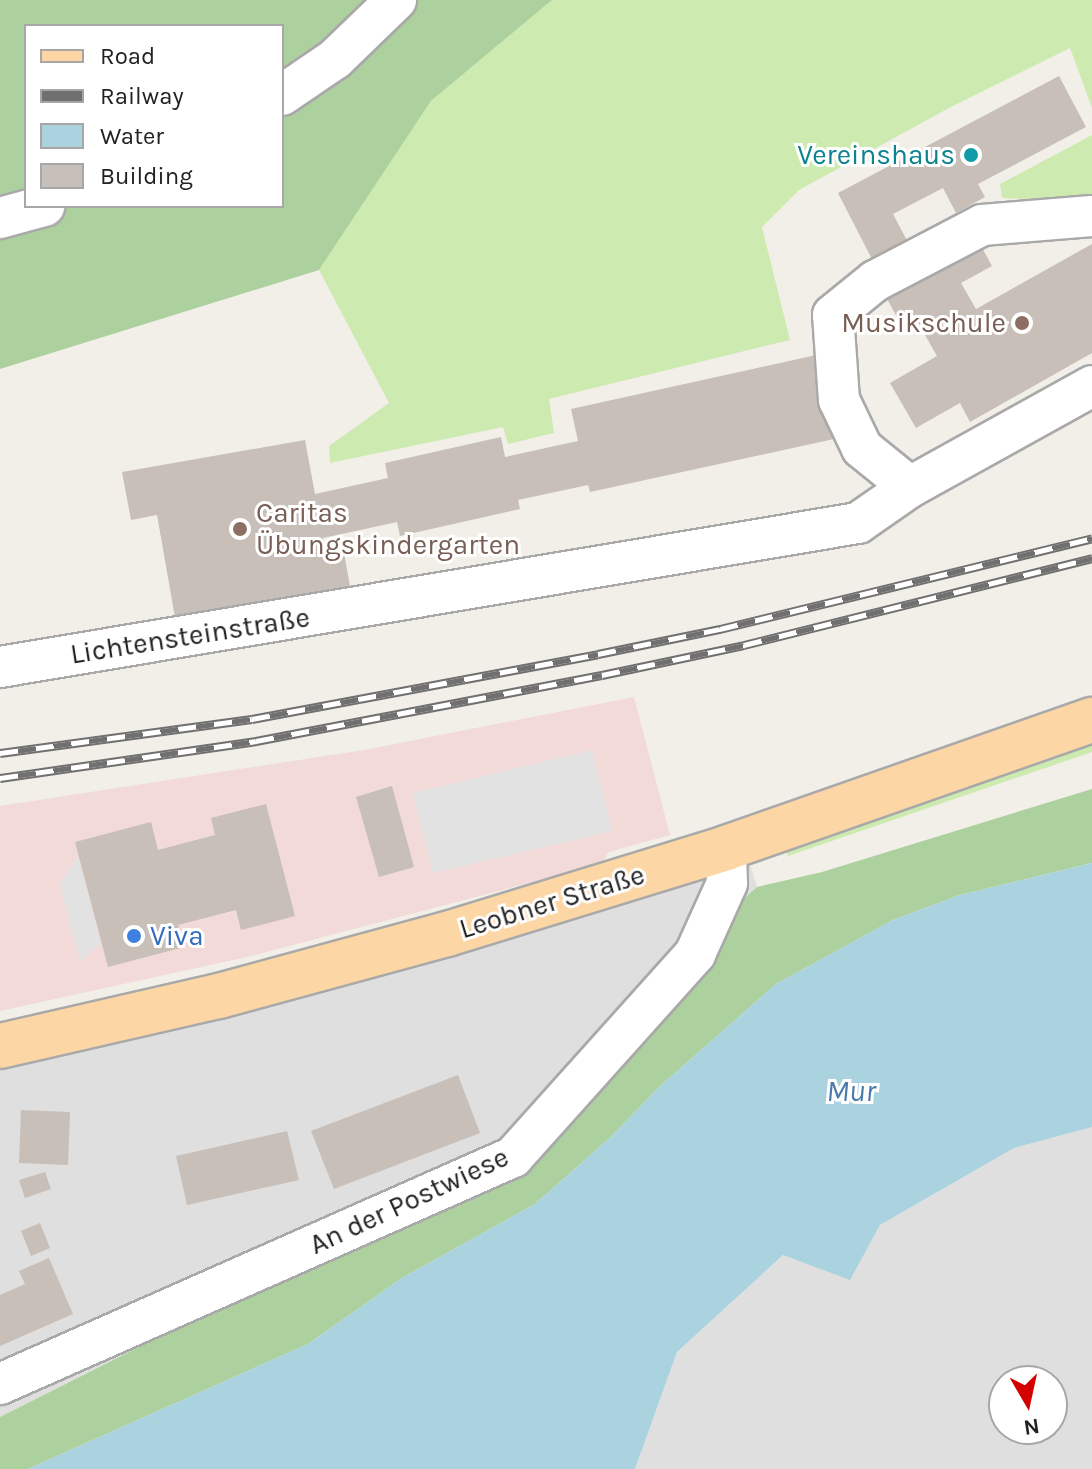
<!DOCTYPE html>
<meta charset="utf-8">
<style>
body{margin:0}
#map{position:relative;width:1092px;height:1469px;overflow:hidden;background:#f2efe9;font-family:Karla,sans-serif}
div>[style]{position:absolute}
.residential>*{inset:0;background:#e0dfdf}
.commercial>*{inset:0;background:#f2dad9}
.grass>*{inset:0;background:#cdebb0}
.forest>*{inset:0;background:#add19e}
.parking>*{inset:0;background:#e2e2e2}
.water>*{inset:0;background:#aad3df}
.building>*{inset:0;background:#c7bfb8}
.roads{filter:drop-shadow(2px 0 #a9a9a9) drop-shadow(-2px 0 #a9a9a9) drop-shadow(0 2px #a9a9a9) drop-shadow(0 -2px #a9a9a9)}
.street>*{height:40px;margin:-20px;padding:0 20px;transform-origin:20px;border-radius:20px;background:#fff}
.primary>*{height:44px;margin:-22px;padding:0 22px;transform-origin:22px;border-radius:22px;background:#fcd6a4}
.rail>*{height:9px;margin-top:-4.5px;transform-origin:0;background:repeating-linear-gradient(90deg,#fff 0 18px,#707070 0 36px);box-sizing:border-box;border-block:2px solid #707070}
.dots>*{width:22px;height:22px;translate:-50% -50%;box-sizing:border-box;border:4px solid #fff;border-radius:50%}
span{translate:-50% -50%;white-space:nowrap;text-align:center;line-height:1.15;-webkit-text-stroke:6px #fff;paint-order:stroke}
.culture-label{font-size:28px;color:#0d838f}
.right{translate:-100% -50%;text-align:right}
.education-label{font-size:28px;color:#785e54}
.left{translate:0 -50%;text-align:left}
.street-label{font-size:28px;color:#222}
.shop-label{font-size:28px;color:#366cbe}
.water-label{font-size:30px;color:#4a7aab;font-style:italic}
.legend{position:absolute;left:24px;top:24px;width:260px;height:184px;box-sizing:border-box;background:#fff;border:2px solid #a7a7a7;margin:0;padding:10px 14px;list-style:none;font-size:24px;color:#222}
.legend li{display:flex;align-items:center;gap:16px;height:40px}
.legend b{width:40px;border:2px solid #a7a7a7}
.north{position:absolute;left:988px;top:1365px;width:80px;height:80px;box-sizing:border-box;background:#fff;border:2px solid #a7a7a7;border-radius:50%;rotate:171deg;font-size:22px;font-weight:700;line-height:32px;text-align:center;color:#222}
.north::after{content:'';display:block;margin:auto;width:28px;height:36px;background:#d40000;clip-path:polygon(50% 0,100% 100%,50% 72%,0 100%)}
</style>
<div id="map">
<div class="residential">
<div style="clip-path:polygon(749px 861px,757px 887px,738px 904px,643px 1037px,586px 1109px,510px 1174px,331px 1262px,167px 1333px,0 1417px,0 1064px)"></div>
<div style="clip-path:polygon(evenodd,1092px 1127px,1092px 1469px,635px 1469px,677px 1352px,783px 1255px,850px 1279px,880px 1225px,1014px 1148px,1092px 1127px,1004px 1381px,1052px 1381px,1052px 1429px,1004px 1429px,1004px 1381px)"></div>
</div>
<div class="commercial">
<div style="clip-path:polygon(634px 697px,670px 835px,609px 852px,601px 864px,247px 957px,0 1011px,0 806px,364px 750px)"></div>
</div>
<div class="grass">
<div style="clip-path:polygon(552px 0,1092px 0,1092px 108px,1070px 48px,949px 108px,799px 190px,762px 227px,790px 340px,549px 399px,554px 433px,508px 444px,503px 427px,330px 463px,329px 446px,389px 403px,319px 270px,431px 101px)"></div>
<div style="clip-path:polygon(1092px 135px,1092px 206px,1053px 200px,1002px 198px,1000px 184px)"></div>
<div style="clip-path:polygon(1092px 742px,1092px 752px,788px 856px,786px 850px)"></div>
</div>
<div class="forest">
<div style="clip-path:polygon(evenodd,0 0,552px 0,431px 101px,319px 270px,0 369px,0 0,26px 26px,282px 26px,282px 206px,26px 206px,26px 26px)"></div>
<div style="clip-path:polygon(1092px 789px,1092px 863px,960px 895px,893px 920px,776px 984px,658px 1088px,612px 1136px,535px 1204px,402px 1278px,308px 1344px,28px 1469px,0 1469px,0 1417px,167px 1333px,331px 1262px,510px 1174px,586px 1109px,738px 904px,757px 887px,822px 872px)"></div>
</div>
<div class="parking">
<div style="clip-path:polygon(592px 750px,612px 831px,433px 873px,413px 793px)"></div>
<div style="clip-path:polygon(78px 856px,101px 943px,80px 961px,60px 884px)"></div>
</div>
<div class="water">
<div style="clip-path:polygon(1092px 863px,1092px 1127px,1014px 1148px,880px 1225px,850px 1280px,783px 1255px,677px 1352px,635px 1469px,28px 1469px,308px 1344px,402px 1278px,535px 1204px,612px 1136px,658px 1088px,776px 984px,893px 920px,960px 895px)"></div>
</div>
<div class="building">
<div style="clip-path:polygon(1059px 76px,1086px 127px,978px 184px,985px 197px,956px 213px,943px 188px,893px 214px,911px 248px,876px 267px,838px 193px)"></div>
<div style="clip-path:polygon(975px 235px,992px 266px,961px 283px,976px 309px,1092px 244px,1092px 353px,970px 422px,960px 403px,916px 428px,890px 383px,937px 356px,912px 312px,898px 319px,881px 288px)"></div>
<div style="clip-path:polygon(816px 355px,834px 439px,590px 492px,588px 485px,518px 500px,520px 509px,400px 536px,397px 522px,323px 538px,325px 551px,343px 547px,351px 592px,176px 623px,157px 515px,131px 520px,122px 472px,305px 440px,315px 494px,388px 478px,385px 463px,501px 437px,505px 457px,578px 441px,571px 409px)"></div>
<div style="clip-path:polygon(392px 786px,414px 867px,379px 877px,356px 797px)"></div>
<div style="clip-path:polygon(266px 804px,295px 916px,241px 930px,236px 910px,178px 925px,184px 947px,108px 967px,75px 842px,151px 822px,158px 850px,215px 835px,211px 818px)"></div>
<div style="clip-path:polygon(458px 1075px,480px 1133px,334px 1189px,311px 1131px)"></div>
<div style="clip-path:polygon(21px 1110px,70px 1112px,68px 1165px,19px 1163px)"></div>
<div style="clip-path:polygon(287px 1131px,299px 1180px,187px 1205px,176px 1156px)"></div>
<div style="clip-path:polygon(45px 1172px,51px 1189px,25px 1198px,19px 1180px)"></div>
<div style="clip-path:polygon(40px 1223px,50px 1248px,31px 1256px,21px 1231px)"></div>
<div style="clip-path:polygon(49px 1258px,73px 1314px,0 1346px,0 1295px,25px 1284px,19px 1271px)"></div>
</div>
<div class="roads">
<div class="street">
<div style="left:282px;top:95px;width:64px;rotate:-34.2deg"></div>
<div style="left:335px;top:59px;width:85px;rotate:-44deg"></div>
<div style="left:0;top:218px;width:46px;rotate:-15.3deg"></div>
<div style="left:910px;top:487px;width:62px;rotate:-140.9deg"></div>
<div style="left:862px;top:448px;width:53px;rotate:-115.6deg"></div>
<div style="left:839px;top:400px;width:85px;rotate:-94deg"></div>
<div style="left:833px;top:315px;width:54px;rotate:-39deg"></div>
<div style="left:875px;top:281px;width:121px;rotate:-27.6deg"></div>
<div style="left:982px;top:225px;width:110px;rotate:-4.7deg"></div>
<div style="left:0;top:667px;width:870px;rotate:-9.53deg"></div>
<div style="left:858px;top:523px;width:63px;rotate:-34.7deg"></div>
<div style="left:910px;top:487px;width:208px;rotate:-29deg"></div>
<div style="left:0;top:1384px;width:561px;rotate:-23.87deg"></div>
<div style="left:513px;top:1157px;width:273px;rotate:-48.1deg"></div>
<div style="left:695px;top:954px;width:78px;rotate:-65.7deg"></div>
<div style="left:727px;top:883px;width:35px;rotate:-92deg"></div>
</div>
<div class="primary">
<div style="left:0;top:1046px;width:225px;rotate:-12.9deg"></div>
<div style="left:219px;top:996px;width:236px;rotate:-15.2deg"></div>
<div style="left:447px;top:934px;width:292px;rotate:-17.1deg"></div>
<div style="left:726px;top:848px;width:388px;rotate:-19.3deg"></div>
</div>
</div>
<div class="rail">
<div style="left:0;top:753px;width:254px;rotate:-7.7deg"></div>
<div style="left:252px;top:719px;width:352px;rotate:-10.6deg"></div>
<div style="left:598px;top:654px;width:125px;rotate:-11.6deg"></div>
<div style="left:720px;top:629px;width:383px;rotate:-13.7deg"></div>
<div style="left:0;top:778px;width:259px;rotate:-8.2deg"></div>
<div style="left:256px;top:741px;width:352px;rotate:-10.8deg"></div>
<div style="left:602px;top:675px;width:145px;rotate:-11.9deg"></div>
<div style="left:744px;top:645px;width:359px;rotate:-14deg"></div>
</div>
<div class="dots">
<div style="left:971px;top:155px;background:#0f9aa8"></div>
<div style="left:1022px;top:323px;background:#8d6e63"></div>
<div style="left:240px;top:529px;background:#8d6e63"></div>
<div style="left:134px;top:936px;background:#3f7fe0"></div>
</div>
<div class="culture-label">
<span class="right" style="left:955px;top:155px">Vereinshaus</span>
</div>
<div class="education-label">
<span class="right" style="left:1006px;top:323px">Musikschule</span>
<span class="left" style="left:256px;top:529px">Caritas<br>Übungskindergarten</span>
</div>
<div class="street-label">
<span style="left:190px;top:636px;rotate:-9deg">Lichtensteinstraße</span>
<span style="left:552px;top:902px;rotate:-17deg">Leobner Straße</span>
<span style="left:409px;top:1201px;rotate:-25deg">An der Postwiese</span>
</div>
<div class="shop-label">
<span class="left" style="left:150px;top:936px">Viva</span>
</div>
<div class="water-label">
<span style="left:851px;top:1091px">Mur</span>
</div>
<ul class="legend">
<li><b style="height:10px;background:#fcd6a4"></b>Road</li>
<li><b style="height:10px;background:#707070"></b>Railway</li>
<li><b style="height:22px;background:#aad3df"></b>Water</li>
<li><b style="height:22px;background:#c7bfb8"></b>Building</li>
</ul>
<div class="north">N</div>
</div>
